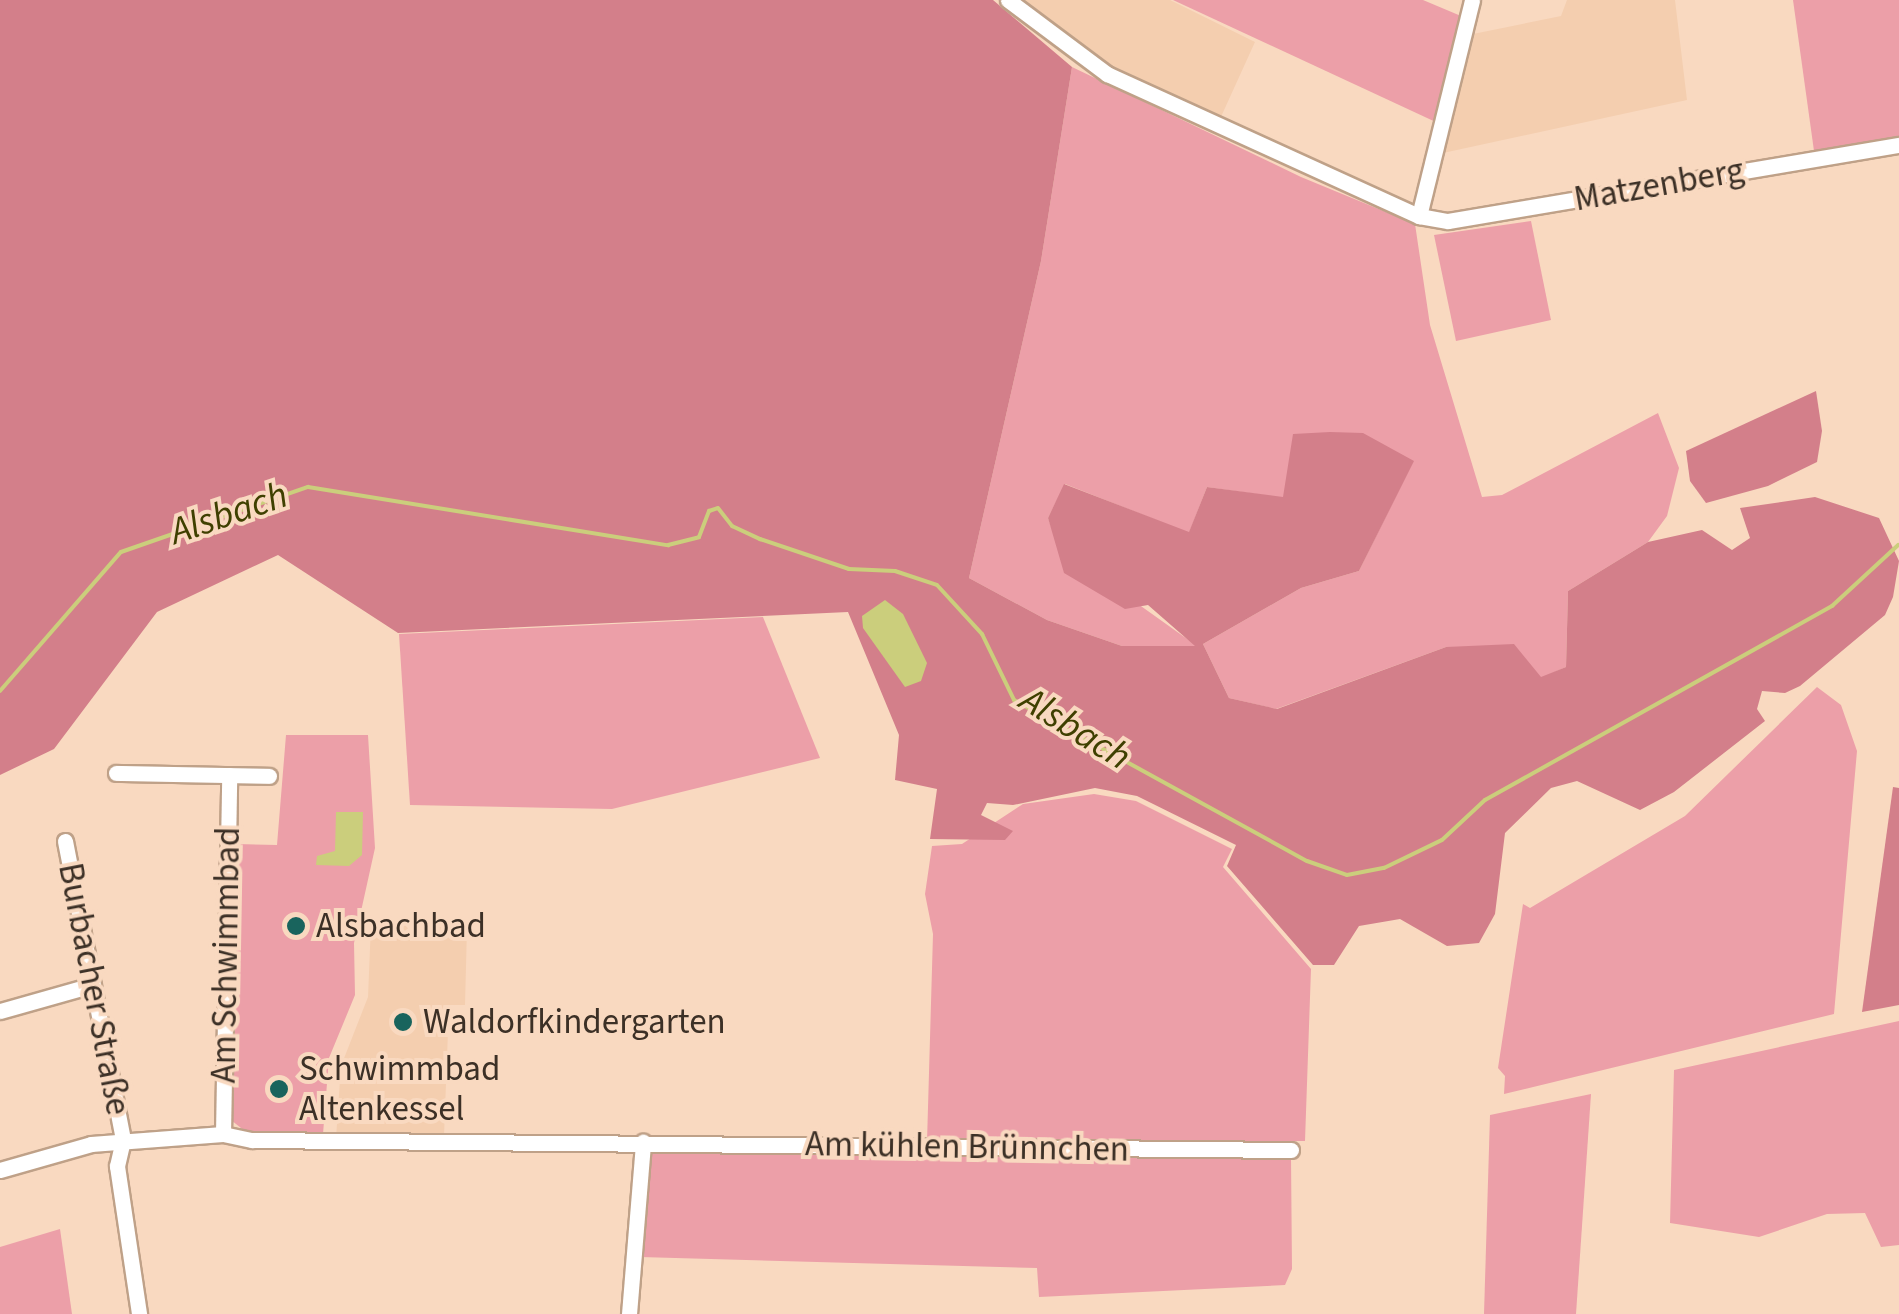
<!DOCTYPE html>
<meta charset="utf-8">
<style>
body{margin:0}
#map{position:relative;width:1899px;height:1314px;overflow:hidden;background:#f9d9c0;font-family:"Source Sans 3",sans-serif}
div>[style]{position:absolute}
.built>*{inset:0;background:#f4ceaf}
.green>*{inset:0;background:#ec9fa8}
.forest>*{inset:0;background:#d37f8a}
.water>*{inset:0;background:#cbce7c}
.stream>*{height:4px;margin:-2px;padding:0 2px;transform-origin:2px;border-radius:2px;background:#cbce7c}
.roads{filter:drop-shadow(2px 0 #bfa188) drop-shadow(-2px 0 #bfa188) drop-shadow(0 2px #bfa188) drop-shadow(0 -2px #bfa188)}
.minor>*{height:15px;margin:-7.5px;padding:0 7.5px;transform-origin:7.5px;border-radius:7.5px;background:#fff}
.dots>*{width:28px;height:28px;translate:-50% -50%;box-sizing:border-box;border:5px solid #f9d9c0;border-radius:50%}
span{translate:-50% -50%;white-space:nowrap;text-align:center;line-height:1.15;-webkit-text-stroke:8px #f9d9c0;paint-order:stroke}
.street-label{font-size:35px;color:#3c3026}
.poi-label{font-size:35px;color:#3c3026}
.left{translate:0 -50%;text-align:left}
.water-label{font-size:38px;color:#3f4000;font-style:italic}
</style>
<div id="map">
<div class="built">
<div style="clip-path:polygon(1021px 0,1170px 0,1255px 42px,1220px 119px,1091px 56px)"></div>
<div style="clip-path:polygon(1567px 0,1675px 0,1687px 100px,1443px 153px,1468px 35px,1561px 16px)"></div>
<div style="clip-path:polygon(371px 924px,467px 928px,465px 1005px,449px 1005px,444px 1136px,336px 1138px,341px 1066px,368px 997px)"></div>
</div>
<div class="green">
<div style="clip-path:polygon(1173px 0,1423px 0,1461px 16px,1440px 124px)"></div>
<div style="clip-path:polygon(1793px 0,1899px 0,1899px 136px,1814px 151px)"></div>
<div style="clip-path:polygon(1072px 67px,1301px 177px,1415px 224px,1430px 325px,1482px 497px,1502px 495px,1658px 413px,1679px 468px,1667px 516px,1648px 542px,1568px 591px,1566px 667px,1541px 678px,1446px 647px,1276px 709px,1229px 698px,1203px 644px,1301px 588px,1359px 571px,1413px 461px,1284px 498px,1207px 487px,1189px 533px,1065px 484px,1048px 518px,1058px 547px,1197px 646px,1122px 646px,1047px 620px,969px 578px,1041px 261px)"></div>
<div style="clip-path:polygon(1531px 221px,1551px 320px,1456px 341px,1434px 235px)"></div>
<div style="clip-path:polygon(763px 617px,820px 758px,612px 809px,410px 805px,399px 634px)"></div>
<div style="clip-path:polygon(1817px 687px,1841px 705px,1857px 751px,1834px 1014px,1504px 1094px,1505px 1076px,1498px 1068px,1523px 904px,1530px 908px,1685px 816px)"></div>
<div style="clip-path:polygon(286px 735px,368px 735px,375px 848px,354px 943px,355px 995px,329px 1058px,323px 1134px,251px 1136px,231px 1120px,236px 844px,277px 845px)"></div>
<div style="clip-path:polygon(1094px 794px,1136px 801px,1232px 849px,1223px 867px,1311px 969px,1305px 1141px,927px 1142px,933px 934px,925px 894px,932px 846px,962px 844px,1023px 804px)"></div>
<div style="clip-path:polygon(1899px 1021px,1899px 1245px,1881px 1247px,1865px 1213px,1827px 1214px,1759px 1237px,1670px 1223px,1674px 1070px)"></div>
<div style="clip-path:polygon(1591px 1094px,1576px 1314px,1484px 1314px,1490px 1115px)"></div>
<div style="clip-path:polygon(650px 1151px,1291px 1157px,1292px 1269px,1285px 1285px,1039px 1297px,1037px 1268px,640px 1257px)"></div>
<div style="clip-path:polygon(60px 1229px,72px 1314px,0 1314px,0 1247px)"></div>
</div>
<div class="forest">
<div style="clip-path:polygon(0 0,993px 0,1072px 67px,1041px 261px,969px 578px,1047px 620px,1122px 646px,1195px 646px,1148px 605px,1125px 609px,1064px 573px,1048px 518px,1064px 484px,1189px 532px,1207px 487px,1283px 497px,1293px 434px,1330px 432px,1363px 433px,1414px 461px,1359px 571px,1301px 588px,1203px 644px,1229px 698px,1277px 709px,1446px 647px,1514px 644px,1541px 677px,1566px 667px,1568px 591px,1648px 542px,1702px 530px,1732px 550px,1750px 538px,1740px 508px,1815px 497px,1879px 518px,1899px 561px,1893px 597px,1885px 615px,1800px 686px,1785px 693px,1762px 691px,1757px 709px,1765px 721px,1674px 792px,1640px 810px,1577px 781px,1551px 788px,1505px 833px,1495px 914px,1479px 943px,1447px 946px,1400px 919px,1359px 926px,1334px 965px,1313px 965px,1227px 866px,1236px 845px,1137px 796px,1095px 788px,1013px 805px,987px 803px,981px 815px,1013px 831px,1005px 840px,930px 839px,937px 789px,895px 780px,899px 735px,848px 612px,398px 633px,278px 555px,157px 612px,54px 749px,0 775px)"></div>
<div style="clip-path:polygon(1816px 391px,1822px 431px,1817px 462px,1768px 486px,1706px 503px,1690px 481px,1686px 451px)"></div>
<div style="clip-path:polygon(1893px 787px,1899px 788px,1899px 1005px,1862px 1012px)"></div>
</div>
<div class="water">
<div style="clip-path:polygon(885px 600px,903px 614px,927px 663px,921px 681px,905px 687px,863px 628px,862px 616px)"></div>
<div style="clip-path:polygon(336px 812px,363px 812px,362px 855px,349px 866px,316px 865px,317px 856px,335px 851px)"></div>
</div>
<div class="stream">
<div style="left:0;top:691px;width:184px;rotate:-49deg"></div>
<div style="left:121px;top:552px;width:198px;rotate:-19.2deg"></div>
<div style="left:308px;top:487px;width:365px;rotate:9.2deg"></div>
<div style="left:668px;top:545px;width:32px;rotate:-14deg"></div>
<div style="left:699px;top:537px;width:28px;rotate:-69deg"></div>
<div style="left:709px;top:511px;width:9px;rotate:-18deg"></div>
<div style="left:718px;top:508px;width:23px;rotate:52deg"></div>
<div style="left:732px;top:526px;width:31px;rotate:25deg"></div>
<div style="left:760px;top:539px;width:94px;rotate:18.6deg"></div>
<div style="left:849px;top:569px;width:46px;rotate:2.5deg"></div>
<div style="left:895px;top:571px;width:44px;rotate:18.4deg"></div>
<div style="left:937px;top:585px;width:67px;rotate:47.4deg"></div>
<div style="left:982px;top:634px;width:73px;rotate:64.1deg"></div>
<div style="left:1014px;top:700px;width:334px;rotate:28.8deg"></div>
<div style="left:1307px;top:861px;width:42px;rotate:19.3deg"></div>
<div style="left:1347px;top:875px;width:38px;rotate:-11deg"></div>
<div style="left:1384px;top:868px;width:64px;rotate:-25.8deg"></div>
<div style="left:1442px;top:840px;width:59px;rotate:-42.9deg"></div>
<div style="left:1485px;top:800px;width:398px;rotate:-29.2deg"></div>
<div style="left:1832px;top:606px;width:90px;rotate:-42.7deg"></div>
</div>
<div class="roads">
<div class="minor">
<div style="left:1008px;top:0;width:124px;rotate:36.8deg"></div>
<div style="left:1107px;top:74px;width:343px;rotate:24.5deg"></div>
<div style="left:1419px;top:216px;width:29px;rotate:10deg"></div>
<div style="left:1448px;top:221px;width:457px;rotate:-9.6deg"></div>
<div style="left:1419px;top:216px;width:222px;rotate:-76.2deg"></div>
<div style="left:116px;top:773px;width:153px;rotate:1.1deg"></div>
<div style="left:65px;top:841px;width:305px;rotate:79deg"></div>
<div style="left:123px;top:1140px;width:27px;rotate:103deg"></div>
<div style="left:117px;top:1166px;width:150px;rotate:81.5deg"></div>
<div style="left:0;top:1011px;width:92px;rotate:-15.7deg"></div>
<div style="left:223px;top:1134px;width:359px;rotate:-89deg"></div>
<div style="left:0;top:1170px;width:95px;rotate:-15.9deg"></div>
<div style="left:91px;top:1144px;width:132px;rotate:-4.3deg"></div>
<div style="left:223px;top:1134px;width:30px;rotate:12deg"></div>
<div style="left:252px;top:1140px;width:1039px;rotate:0.55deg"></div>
<div style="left:629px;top:1314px;width:173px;rotate:-85.3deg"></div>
</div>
</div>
<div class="dots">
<div style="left:296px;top:926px;background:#19645d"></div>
<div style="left:403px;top:1022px;background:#19645d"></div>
<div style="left:279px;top:1089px;background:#19645d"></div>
</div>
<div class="street-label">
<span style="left:1659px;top:185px;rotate:-10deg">Matzenberg</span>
<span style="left:226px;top:955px;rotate:-89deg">Am Schwimmbad</span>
<span style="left:94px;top:989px;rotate:79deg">Burbacher Straße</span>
<span style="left:967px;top:1147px;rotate:1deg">Am kühlen Brünnchen</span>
</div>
<div class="poi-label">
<span class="left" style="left:316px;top:926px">Alsbachbad</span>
<span class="left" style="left:423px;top:1022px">Waldorfkindergarten</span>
<span class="left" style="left:299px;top:1089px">Schwimmbad<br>Altenkessel</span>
</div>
<div class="water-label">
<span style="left:229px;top:514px;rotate:-19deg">Alsbach</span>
<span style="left:1075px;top:729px;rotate:32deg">Alsbach</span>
</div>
</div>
